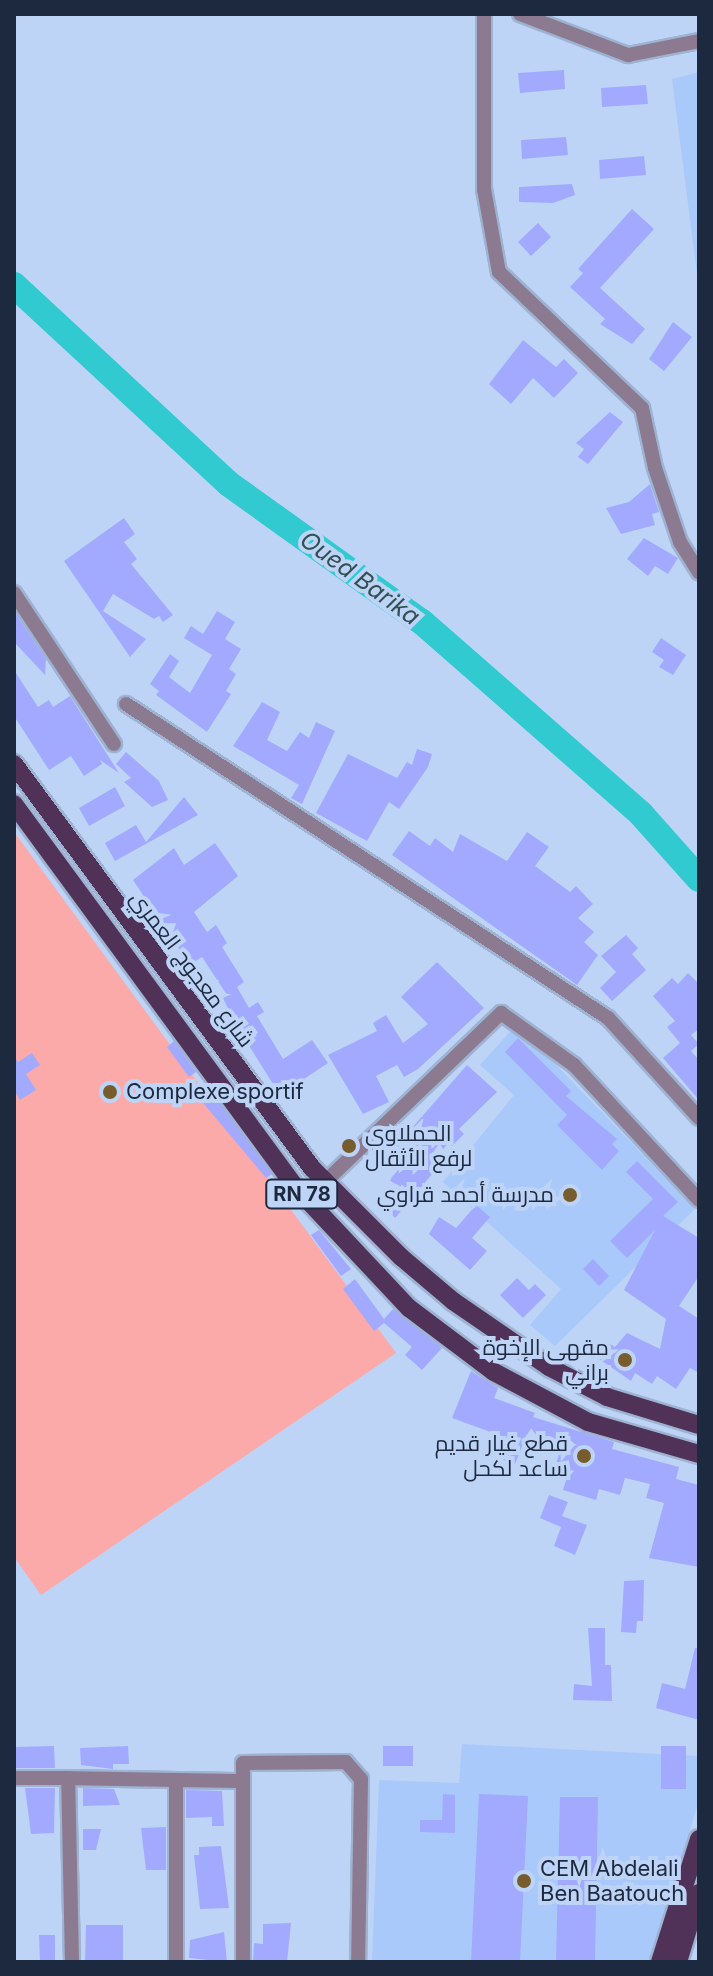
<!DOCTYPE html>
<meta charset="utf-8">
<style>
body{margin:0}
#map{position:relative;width:713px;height:1976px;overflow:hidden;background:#bed4f6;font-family:Inter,Cairo,sans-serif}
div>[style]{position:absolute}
.built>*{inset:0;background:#a9c9fb}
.green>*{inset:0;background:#fba9a9}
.river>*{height:26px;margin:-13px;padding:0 13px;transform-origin:13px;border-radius:13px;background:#30cad0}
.building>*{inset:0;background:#a2aaff}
.roads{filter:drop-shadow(2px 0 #9eb2d1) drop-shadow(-2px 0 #9eb2d1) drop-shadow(0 2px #9eb2d1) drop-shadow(0 -2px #9eb2d1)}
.minor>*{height:14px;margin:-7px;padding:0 7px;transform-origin:7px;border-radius:7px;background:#8b7a90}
.major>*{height:18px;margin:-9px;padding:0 9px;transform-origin:9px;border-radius:9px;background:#503259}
.dots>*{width:22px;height:22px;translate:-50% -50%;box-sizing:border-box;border:4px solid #bed4f6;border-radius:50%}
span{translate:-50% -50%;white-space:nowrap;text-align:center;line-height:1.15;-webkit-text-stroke:8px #bed4f6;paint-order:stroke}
.shield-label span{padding:2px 6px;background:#bed4f6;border:2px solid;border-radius:6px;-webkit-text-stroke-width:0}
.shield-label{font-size:20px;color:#1c293f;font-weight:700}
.street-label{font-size:22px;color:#1c293f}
.poi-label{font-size:22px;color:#1c293f}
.left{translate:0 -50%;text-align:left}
.right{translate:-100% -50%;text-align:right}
.water-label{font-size:24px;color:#315051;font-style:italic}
.frame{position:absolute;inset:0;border:16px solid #1c293f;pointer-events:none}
</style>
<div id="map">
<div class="built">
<div style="clip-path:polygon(699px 72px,699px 290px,672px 79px)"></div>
<div style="clip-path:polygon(517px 1024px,695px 1209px,555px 1346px,530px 1325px,561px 1289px,443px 1182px,514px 1095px,480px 1065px)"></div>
<div style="clip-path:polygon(462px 1744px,699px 1756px,699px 1801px,648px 1962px,372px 1962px,379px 1780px,459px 1783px)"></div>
</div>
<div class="green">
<div style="clip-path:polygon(14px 832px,396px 1353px,41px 1595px,14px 1557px)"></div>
</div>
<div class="river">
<div style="left:14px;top:285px;width:293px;rotate:42.8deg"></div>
<div style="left:229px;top:484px;width:237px;rotate:35.6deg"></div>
<div style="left:422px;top:622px;width:291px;rotate:41.2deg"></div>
<div style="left:641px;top:814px;width:87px;rotate:48.3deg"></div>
</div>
<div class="building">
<div style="clip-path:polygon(564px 70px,565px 89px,520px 93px,518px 73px)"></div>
<div style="clip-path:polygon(646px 85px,648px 104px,602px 107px,601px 88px)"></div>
<div style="clip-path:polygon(566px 137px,568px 155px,522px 159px,521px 140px)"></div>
<div style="clip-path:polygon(644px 156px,646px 175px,600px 179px,599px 160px)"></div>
<div style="clip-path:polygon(572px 184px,575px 195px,553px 203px,519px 202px,519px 187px)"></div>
<div style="clip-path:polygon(632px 209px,654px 229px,600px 288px,645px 329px,632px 344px,600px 324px,605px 319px,570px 287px,583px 273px,578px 269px)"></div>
<div style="clip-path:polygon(538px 223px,551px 237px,531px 256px,518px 242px)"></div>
<div style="clip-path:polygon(673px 322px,692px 337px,664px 371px,649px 359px)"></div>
<div style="clip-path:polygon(523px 340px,556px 367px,564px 359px,578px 373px,554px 398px,533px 378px,511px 404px,489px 384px)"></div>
<div style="clip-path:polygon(610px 412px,623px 422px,588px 464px,578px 457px,584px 449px,576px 443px)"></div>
<div style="clip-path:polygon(650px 484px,659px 512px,652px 514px,655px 525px,621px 534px,606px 508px,629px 502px)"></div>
<div style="clip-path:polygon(124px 518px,135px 534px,124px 542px,137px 559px,131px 564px,173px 615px,163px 622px,159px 616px,154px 619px,113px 594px,103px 611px,146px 639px,130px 657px,64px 561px)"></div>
<div style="clip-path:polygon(644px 538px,678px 558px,668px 574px,655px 566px,648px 576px,627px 559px)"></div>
<div style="clip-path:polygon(14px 611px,46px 659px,45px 675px,14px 642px)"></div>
<div style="clip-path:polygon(217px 611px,235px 622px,225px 639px,241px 649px,229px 669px,236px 674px,226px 691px,231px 694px,207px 732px,156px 695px,159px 691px,150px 684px,170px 654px,179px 661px,169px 677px,190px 693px,212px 655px,184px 638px,191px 626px,203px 634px)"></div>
<div style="clip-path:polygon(661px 638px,686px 655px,673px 675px,659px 667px,664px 660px,652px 652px)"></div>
<div style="clip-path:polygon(14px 670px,38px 707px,49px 700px,53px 707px,70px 696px,119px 773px,100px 760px,102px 764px,84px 776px,71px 756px,49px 770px,14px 716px)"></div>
<div style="clip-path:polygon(262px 702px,280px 712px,267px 740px,287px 751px,300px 732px,309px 738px,316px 722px,335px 731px,302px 804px,291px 798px,299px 785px,233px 746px)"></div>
<div style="clip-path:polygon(417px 749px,432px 754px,428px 767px,399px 809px,389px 802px,367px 841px,316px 813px,348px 754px,397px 778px,407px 762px,412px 765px)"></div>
<div style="clip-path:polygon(126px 752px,159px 781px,168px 800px,152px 807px,124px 782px,131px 778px,116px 764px)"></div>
<div style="clip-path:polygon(115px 787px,125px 806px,89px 826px,79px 808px)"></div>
<div style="clip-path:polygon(184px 797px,198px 815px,115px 861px,105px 843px,136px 825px,146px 842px)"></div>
<div style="clip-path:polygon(409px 831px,430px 846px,435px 838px,453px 852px,460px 834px,507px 861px,527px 832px,549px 847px,535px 866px,570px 892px,576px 886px,593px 904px,578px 918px,594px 932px,584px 942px,598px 955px,577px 985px,392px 855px)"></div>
<div style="clip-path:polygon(215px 843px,238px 876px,194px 912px,207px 932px,216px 925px,227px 943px,222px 947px,244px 982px,237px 987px,249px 1008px,258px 1002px,264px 1012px,257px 1016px,283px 1059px,312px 1040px,328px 1063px,280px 1095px,236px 1025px,223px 998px,227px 995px,202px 957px,190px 965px,133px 880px,174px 848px,184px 865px)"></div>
<div style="clip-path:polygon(626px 935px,638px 948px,632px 954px,646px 970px,612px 1001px,600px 988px,616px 972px,601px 956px)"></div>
<div style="clip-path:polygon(437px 962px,484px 1008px,418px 1069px,404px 1077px,397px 1065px,376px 1076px,389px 1102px,363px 1114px,328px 1055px,377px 1031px,373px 1023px,386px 1015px,403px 1043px,428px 1024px,401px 997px)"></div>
<div style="clip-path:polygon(688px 973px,699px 984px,699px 1029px,691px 1035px,699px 1044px,691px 1051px,699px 1060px,699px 1100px,663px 1058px,680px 1043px,667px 1027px,675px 1021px,653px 996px,672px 978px,678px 984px)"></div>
<div style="clip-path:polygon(518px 1038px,571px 1091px,566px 1096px,617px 1139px,612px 1144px,619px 1151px,602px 1170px,557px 1125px,567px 1115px,505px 1052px)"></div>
<div style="clip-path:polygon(174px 1041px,196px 1072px,189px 1077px,167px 1047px)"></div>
<div style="clip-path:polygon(32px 1053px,40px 1065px,26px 1074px,36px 1090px,20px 1100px,14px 1090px,14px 1056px,18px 1062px)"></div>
<div style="clip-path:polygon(467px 1065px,497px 1092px,459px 1129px,464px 1134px,452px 1146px,449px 1142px,433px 1162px,439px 1166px,395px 1218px,387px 1209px,408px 1190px,390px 1181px,402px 1155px,387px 1144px,403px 1123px,411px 1129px)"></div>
<div style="clip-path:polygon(210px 1090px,272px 1174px,266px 1178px,199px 1098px)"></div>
<div style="clip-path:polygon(637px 1161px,678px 1202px,663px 1216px,699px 1238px,699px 1276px,679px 1306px,699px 1319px,699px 1373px,690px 1368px,676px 1389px,657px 1376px,652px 1384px,635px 1373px,631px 1381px,592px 1354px,601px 1339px,615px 1347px,627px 1333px,660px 1349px,666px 1319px,624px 1290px,655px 1230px,627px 1258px,610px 1241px,653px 1199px,626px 1172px)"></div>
<div style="clip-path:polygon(476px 1205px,490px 1217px,472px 1238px,487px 1251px,470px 1270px,429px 1234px,439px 1217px,456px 1228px)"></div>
<div style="clip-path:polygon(319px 1230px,351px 1269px,341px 1276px,311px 1235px)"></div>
<div style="clip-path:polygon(593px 1259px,609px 1276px,599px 1286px,583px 1269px)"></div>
<div style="clip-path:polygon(517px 1278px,529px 1290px,535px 1284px,546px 1295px,523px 1318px,500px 1295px)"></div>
<div style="clip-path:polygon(355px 1279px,384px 1319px,393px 1309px,442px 1348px,422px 1370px,405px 1355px,412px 1347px,384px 1323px,374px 1331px,343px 1289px)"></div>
<div style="clip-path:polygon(471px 1371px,498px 1388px,494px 1398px,535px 1413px,533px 1417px,614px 1442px,612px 1449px,679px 1467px,676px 1479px,699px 1485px,699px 1567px,649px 1558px,664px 1503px,646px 1498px,650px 1484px,625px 1478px,620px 1495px,599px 1489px,596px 1500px,563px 1490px,569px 1471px,555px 1467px,562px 1445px,527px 1434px,515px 1464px,496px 1457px,504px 1437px,452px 1418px)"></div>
<div style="clip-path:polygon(549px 1495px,568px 1502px,562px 1516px,587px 1525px,575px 1555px,554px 1546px,561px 1527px,540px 1518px)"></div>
<div style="clip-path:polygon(644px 1580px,643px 1621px,637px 1621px,636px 1633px,621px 1632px,624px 1581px)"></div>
<div style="clip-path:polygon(588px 1628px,605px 1628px,605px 1665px,611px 1665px,612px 1701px,573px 1700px,574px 1684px,592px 1686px)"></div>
<div style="clip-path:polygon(695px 1648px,699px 1648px,699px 1720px,656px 1708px,662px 1683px,685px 1689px)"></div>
<div style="clip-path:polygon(54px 1746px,55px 1768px,14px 1768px,14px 1747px)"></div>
<div style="clip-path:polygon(128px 1746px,129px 1764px,113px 1764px,113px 1769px,81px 1765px,80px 1748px)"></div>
<div style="clip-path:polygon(383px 1746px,413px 1746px,413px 1766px,383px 1766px)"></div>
<div style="clip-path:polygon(661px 1746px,686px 1746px,686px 1789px,661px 1789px)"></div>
<div style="clip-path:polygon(25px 1788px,55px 1788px,54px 1833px,31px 1834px)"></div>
<div style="clip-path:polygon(83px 1788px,114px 1789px,120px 1805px,83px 1806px)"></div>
<div style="clip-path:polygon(186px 1790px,222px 1791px,224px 1826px,212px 1826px,212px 1817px,186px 1818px)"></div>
<div style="clip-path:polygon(443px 1794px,455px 1795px,455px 1833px,420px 1832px,420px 1820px,442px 1820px)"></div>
<div style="clip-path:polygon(479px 1794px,528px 1796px,520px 1962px,471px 1962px)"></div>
<div style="clip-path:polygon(560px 1797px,598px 1797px,595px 1961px,556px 1960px)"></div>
<div style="clip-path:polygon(166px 1827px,166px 1870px,146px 1870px,141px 1828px)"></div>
<div style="clip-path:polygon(83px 1829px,101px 1829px,96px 1850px,83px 1850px)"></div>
<div style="clip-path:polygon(221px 1846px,229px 1908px,200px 1909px,194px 1855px,199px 1855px,199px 1847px)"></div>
<div style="clip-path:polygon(291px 1923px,287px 1962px,253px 1962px,254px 1943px,263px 1944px,263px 1924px)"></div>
<div style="clip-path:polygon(86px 1925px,123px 1925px,123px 1962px,85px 1962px)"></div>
<div style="clip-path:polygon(224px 1932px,227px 1962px,189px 1958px,190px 1940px)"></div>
<div style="clip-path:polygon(39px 1935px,55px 1935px,55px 1962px,40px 1962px)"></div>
</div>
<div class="roads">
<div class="minor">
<div style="left:484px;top:14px;width:175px;rotate:90deg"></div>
<div style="left:484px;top:189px;width:84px;rotate:79.8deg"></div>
<div style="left:499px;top:272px;width:197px;rotate:43.6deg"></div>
<div style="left:642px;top:408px;width:61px;rotate:77.8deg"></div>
<div style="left:655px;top:468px;width:78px;rotate:71.3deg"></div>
<div style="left:680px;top:542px;width:36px;rotate:58deg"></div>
<div style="left:520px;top:14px;width:116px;rotate:20.8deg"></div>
<div style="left:628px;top:55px;width:72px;rotate:-11.2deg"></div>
<div style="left:14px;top:593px;width:181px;rotate:56.5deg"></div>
<div style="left:126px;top:704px;width:575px;rotate:33.08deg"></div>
<div style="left:608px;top:1018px;width:135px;rotate:47.7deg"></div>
<div style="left:326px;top:1181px;width:243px;rotate:-43.8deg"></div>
<div style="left:501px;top:1013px;width:90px;rotate:35.5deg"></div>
<div style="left:574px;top:1065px;width:184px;rotate:47.2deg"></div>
<div style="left:14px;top:1778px;width:54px"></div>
<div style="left:176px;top:1780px;width:182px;rotate:90deg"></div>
<div style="left:72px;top:1962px;width:184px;rotate:-91.2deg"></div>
<div style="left:68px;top:1778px;width:175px;rotate:1deg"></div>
<div style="left:243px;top:1962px;width:199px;rotate:-90deg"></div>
<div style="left:243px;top:1763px;width:103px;rotate:-0.6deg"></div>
<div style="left:346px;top:1762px;width:23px;rotate:49deg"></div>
<div style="left:361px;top:1779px;width:183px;rotate:90.9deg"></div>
</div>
<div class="major">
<div style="left:14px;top:764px;width:502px;rotate:53.59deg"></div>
<div style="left:312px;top:1168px;width:126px;rotate:45deg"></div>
<div style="left:401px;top:1257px;width:68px;rotate:40.2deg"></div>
<div style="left:453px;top:1301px;width:116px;rotate:34.5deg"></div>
<div style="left:549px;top:1367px;width:65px;rotate:27.3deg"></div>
<div style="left:607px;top:1397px;width:96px;rotate:16.9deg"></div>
<div style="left:14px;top:804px;width:479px;rotate:53.7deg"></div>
<div style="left:298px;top:1190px;width:162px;rotate:46.8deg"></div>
<div style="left:409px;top:1308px;width:106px;rotate:37deg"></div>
<div style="left:494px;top:1372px;width:106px;rotate:28deg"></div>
<div style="left:588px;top:1422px;width:116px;rotate:16.1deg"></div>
<div style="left:660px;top:1962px;width:129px;rotate:-72.4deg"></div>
<div style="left:678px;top:1962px;width:72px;rotate:-73.1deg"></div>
</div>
</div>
<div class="dots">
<div style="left:110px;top:1092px;background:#775c2e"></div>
<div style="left:349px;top:1146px;background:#775c2e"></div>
<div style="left:570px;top:1195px;background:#775c2e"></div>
<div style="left:625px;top:1360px;background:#775c2e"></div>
<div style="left:584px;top:1456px;background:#775c2e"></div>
<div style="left:524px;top:1881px;background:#775c2e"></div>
</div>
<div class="shield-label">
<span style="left:302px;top:1194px">RN 78</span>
</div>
<div class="street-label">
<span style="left:192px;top:969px;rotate:53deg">شارع معجوج العمري</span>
</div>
<div class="poi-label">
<span class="left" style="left:126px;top:1092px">Complexe sportif</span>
<span class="left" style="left:365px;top:1146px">الحملاوي<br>لرفع الأثقال</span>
<span class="right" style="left:554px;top:1195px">مدرسة أحمد قراوي</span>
<span class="right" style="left:609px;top:1360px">مقهى الإخوة<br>براني</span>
<span class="right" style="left:568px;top:1456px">قطع غيار قديم<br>ساعد لكحل</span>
<span class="left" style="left:540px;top:1881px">CEM Abdelali<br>Ben Baatouch</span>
</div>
<div class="water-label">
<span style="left:360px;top:578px;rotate:36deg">Oued Barika</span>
</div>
<div class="frame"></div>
</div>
